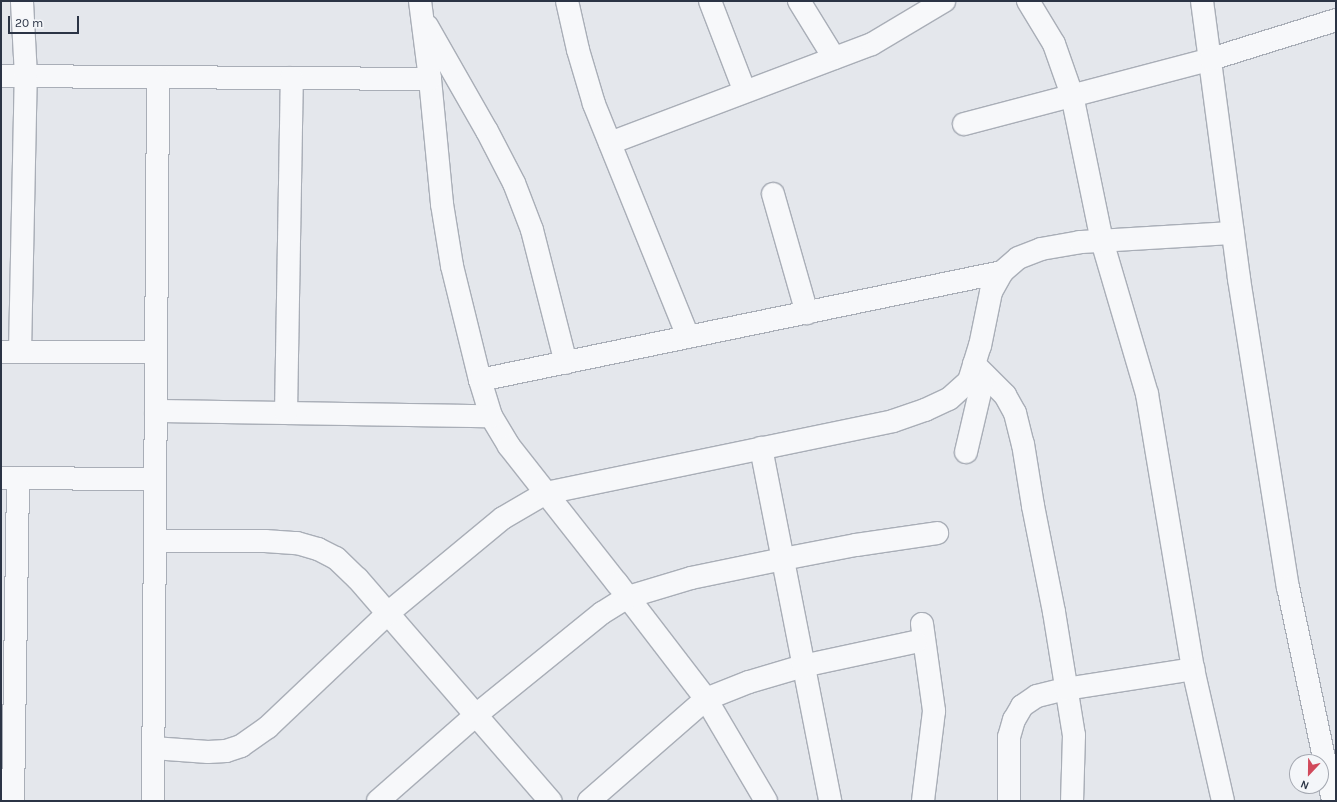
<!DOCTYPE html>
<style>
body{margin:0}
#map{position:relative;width:1337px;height:802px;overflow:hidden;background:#e4e7ec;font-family:Karla,sans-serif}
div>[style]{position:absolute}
.roads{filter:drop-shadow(1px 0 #a9aeb7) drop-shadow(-1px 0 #a9aeb7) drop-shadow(0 1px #a9aeb7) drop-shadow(0 -1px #a9aeb7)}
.minor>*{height:22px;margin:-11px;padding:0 11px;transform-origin:11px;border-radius:11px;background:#f7f8fa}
span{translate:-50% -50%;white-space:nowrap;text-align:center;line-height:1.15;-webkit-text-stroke:3px #f4f6f9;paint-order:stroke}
.frame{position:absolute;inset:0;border:2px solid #2b3445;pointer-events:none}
.north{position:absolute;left:1289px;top:754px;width:40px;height:40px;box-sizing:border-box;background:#f4f6f9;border:1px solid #a4a8b1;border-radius:50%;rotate:202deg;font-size:11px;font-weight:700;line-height:16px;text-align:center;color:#2b3445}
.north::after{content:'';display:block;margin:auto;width:14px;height:18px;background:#d1495b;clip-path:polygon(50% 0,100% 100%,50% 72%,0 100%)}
.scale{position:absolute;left:8px;top:16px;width:71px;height:18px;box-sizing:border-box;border:2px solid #2b3445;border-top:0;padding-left:5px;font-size:12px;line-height:14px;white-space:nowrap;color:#2b3445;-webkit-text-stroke:3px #f4f6f9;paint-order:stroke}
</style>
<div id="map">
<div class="roads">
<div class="minor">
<div style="left:420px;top:1px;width:79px;rotate:82.7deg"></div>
<div style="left:430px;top:79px;width:126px;rotate:84.5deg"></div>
<div style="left:442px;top:204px;width:63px;rotate:80.8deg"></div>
<div style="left:452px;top:266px;width:117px;rotate:76.2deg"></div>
<div style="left:480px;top:380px;width:38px;rotate:73deg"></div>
<div style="left:491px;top:416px;width:35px;rotate:59deg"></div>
<div style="left:509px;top:446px;width:174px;rotate:51.8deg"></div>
<div style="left:617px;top:583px;width:146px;rotate:52.5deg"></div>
<div style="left:706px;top:699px;width:118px;rotate:59.5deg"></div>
<div style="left:567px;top:1px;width:50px;rotate:77.3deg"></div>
<div style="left:578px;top:50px;width:56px;rotate:73.5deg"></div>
<div style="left:594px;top:104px;width:251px;rotate:68deg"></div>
<div style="left:710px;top:1px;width:97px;rotate:69deg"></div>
<div style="left:799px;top:1px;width:67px;rotate:58.4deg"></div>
<div style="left:1028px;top:1px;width:50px;rotate:58.8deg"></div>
<div style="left:1054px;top:44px;width:54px;rotate:70.6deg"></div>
<div style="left:1072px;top:95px;width:149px;rotate:78.4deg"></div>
<div style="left:1102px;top:241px;width:159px;rotate:73.6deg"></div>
<div style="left:1147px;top:394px;width:279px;rotate:80.5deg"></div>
<div style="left:1193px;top:669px;width:135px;rotate:77.2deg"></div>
<div style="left:1202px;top:1px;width:280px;rotate:82.4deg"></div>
<div style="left:1239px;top:279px;width:312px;rotate:81deg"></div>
<div style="left:1288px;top:587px;width:219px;rotate:78.1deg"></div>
<div style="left:427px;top:26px;width:121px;rotate:60.3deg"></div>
<div style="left:487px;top:131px;width:59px;rotate:62.6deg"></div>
<div style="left:514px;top:183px;width:50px;rotate:69deg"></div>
<div style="left:532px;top:230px;width:137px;rotate:75.7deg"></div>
<div style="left:1px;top:76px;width:429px;rotate:0.4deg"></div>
<div style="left:964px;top:124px;width:255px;rotate:-14.7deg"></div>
<div style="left:1211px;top:59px;width:131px;rotate:-17.3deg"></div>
<div style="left:610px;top:143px;width:280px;rotate:-20.7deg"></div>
<div style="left:872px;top:44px;width:84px;rotate:-30.8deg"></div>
<div style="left:773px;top:194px;width:124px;rotate:74.1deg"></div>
<div style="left:1px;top:352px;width:155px"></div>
<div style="left:20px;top:352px;width:276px;rotate:-88.8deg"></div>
<div style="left:26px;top:76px;width:75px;rotate:-93.1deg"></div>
<div style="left:974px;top:364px;width:44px;rotate:45deg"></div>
<div style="left:1005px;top:395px;width:21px;rotate:61deg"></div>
<div style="left:1015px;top:413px;width:32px;rotate:76deg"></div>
<div style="left:1023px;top:444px;width:63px;rotate:80.8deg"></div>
<div style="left:1033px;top:506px;width:108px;rotate:78.8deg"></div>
<div style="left:1054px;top:612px;width:125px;rotate:80.8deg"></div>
<div style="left:1074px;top:735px;width:66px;rotate:91.7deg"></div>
<div style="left:480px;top:380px;width:533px;rotate:-11.69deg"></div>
<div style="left:156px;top:411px;width:335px;rotate:0.9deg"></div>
<div style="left:286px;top:413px;width:335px;rotate:-89deg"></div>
<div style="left:761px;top:448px;width:360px;rotate:78.9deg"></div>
<div style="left:966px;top:452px;width:79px;rotate:-76.8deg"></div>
<div style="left:1px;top:478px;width:154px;rotate:0.4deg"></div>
<div style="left:155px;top:541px;width:110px"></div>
<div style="left:265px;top:541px;width:32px;rotate:4deg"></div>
<div style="left:297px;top:543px;width:22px;rotate:16deg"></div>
<div style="left:318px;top:549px;width:20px;rotate:27deg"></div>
<div style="left:336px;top:558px;width:30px;rotate:44deg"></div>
<div style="left:358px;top:579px;width:294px;rotate:49.1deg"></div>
<div style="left:922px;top:624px;width:88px;rotate:82.1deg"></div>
<div style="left:934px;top:711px;width:91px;rotate:97deg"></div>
<div style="left:153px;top:748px;width:55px;rotate:4.2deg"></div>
<div style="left:208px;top:752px;width:18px;rotate:-3deg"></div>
<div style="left:226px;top:751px;width:16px;rotate:-18deg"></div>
<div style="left:241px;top:746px;width:33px;rotate:-35deg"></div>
<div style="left:268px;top:727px;width:166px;rotate:-43.5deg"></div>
<div style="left:388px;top:613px;width:149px;rotate:-39.6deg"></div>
<div style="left:503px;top:518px;width:50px;rotate:-30.2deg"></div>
<div style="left:546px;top:493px;width:354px;rotate:-11.7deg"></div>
<div style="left:893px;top:421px;width:34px;rotate:-19deg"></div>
<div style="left:925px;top:410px;width:26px;rotate:-25deg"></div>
<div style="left:949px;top:399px;width:27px;rotate:-42deg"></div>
<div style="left:969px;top:381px;width:37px;rotate:-73deg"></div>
<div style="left:980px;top:346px;width:55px;rotate:-78.5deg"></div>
<div style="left:991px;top:292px;width:23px;rotate:-61deg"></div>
<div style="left:1002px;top:272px;width:21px;rotate:-41deg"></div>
<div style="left:1018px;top:258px;width:25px;rotate:-21deg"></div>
<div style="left:1041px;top:249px;width:40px;rotate:-10deg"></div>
<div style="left:1080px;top:242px;width:153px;rotate:-3.4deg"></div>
<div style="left:13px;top:801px;width:323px;rotate:-89.1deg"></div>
<div style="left:153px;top:801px;width:724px;rotate:-89.6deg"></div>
<div style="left:378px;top:801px;width:130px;rotate:-41.3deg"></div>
<div style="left:476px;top:715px;width:162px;rotate:-39deg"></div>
<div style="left:602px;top:613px;width:31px;rotate:-32deg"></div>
<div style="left:628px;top:597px;width:66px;rotate:-16.8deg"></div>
<div style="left:691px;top:578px;width:94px;rotate:-11.7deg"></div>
<div style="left:783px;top:559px;width:74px;rotate:-10.9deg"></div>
<div style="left:856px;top:545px;width:82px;rotate:-8.4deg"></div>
<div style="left:589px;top:801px;width:155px;rotate:-41.1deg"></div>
<div style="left:706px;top:699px;width:46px;rotate:-21.6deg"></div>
<div style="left:749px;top:682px;width:56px;rotate:-16.5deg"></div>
<div style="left:803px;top:666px;width:115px;rotate:-12.1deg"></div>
<div style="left:1009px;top:801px;width:64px;rotate:-90deg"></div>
<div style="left:1009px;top:737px;width:18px;rotate:-74deg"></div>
<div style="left:1014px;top:720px;width:16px;rotate:-60deg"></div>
<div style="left:1022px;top:706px;width:18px;rotate:-34deg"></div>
<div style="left:1037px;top:696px;width:30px;rotate:-14deg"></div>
<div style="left:1066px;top:689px;width:129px;rotate:-8.9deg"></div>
</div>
</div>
<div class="frame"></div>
<div class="north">N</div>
<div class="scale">20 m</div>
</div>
